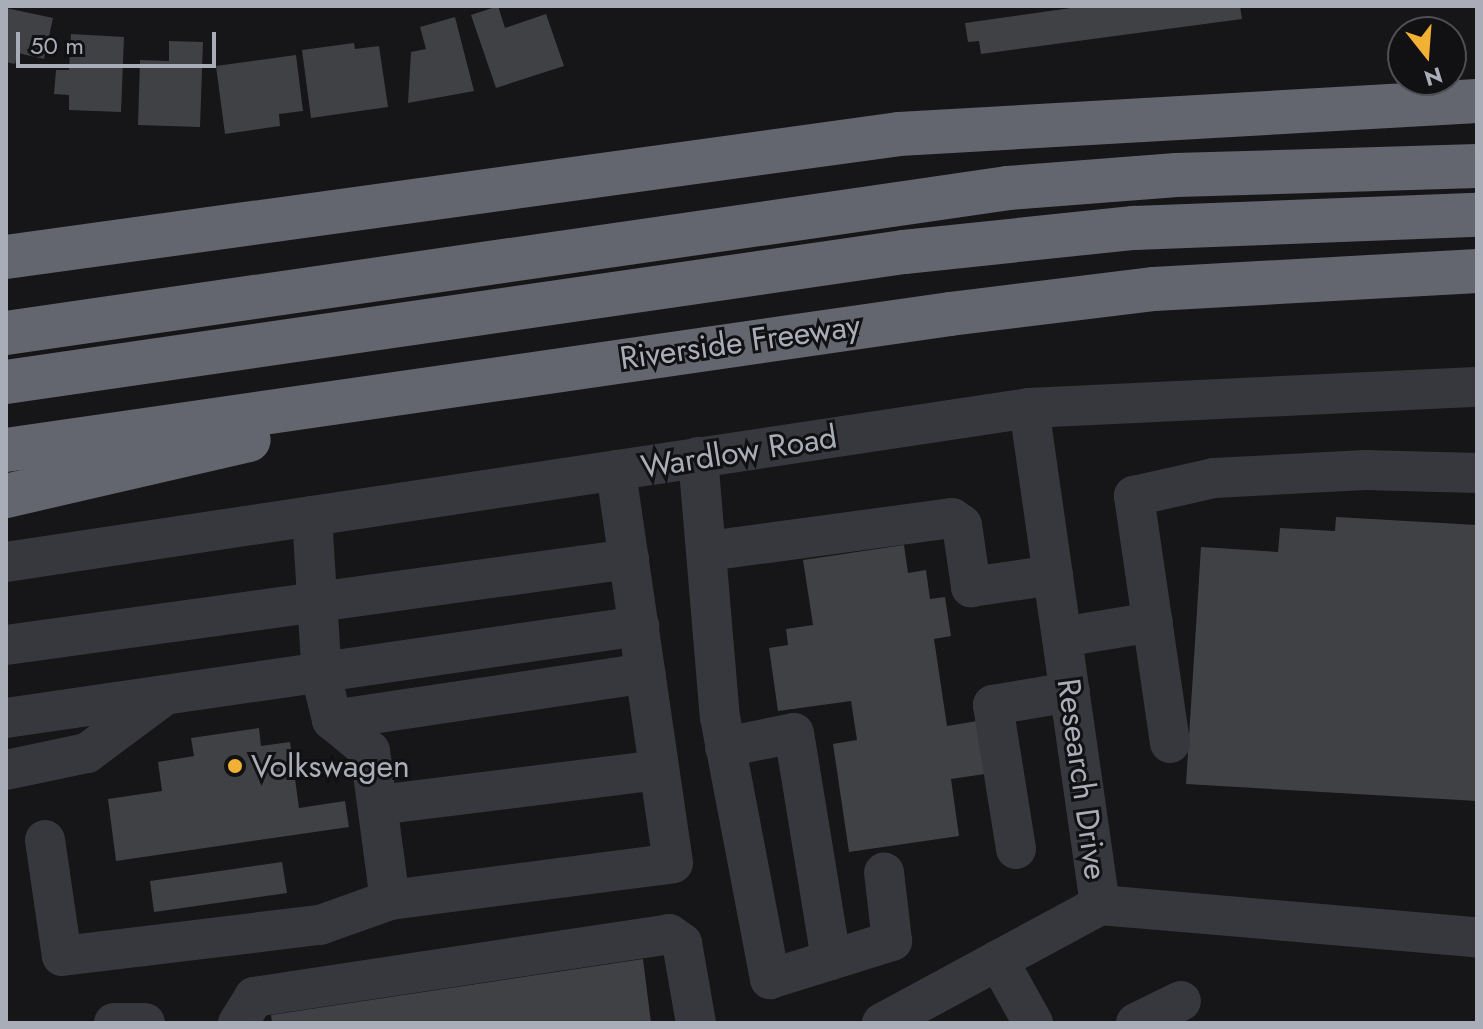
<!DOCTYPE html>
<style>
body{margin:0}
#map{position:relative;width:1483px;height:1029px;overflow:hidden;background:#161618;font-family:Jost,sans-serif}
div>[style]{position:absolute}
.building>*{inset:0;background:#404145}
.minor>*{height:40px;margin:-20px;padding:0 20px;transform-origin:20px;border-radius:20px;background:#37383d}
.highway>*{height:44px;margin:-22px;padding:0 22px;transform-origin:22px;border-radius:22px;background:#63666e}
.dots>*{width:22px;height:22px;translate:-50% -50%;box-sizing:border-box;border:4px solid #111113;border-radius:50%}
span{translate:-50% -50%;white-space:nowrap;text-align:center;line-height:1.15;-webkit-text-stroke:6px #111113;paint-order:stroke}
.street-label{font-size:32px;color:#a8adb8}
.poi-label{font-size:32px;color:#a8adb8}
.left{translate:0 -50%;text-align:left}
.frame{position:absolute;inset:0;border:8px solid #a8adb8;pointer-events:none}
.north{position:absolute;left:1387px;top:16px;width:80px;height:80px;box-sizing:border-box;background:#111113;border:2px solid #4d4f55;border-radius:50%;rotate:163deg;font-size:22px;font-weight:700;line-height:32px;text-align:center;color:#a8adb8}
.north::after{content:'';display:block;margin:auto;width:28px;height:36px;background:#f2b134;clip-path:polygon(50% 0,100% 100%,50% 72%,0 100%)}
.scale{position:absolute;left:16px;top:32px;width:200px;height:36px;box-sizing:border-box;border:4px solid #a8adb8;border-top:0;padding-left:10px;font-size:24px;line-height:28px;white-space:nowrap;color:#a8adb8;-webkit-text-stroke:6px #111113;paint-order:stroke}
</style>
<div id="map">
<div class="building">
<div style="clip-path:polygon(498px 6px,505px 28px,546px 14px,564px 66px,496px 88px,471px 15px)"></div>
<div style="clip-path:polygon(1085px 6px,1240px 6px,1242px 19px,981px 54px,979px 41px,968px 42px,965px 23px)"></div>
<div style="clip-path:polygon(6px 8px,53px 18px,44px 59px,18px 53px,15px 64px,6px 62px)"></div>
<div style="clip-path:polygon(455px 17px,474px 91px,408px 103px,411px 52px,426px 49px,420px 27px)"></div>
<div style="clip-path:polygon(71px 34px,124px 37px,121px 112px,69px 110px,69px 95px,54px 94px,56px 70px,69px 70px)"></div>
<div style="clip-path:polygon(169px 41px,203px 42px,200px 127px,138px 125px,140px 60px,169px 61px)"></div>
<div style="clip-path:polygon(354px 43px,355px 49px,379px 46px,388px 107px,311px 118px,302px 50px)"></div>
<div style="clip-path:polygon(296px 55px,303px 111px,279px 114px,280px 126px,225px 134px,216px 66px)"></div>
<div style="clip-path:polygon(1336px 517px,1477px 525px,1477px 801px,1186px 784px,1201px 547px,1278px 552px,1280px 528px,1335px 531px)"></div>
<div style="clip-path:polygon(904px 545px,908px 573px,926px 570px,930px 599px,945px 597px,951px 636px,934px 639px,947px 726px,977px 721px,985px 774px,951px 779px,959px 836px,849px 852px,833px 744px,857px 740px,851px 701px,778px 711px,769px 648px,788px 645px,786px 629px,813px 625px,803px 560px)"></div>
<div style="clip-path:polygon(259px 728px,261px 746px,290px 742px,299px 808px,345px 801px,349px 827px,116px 861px,108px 799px,162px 791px,158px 762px,194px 756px,191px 738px)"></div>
<div style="clip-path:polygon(282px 862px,287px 893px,154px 912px,150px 881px)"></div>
<div style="clip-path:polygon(643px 959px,651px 1023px,272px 1023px,271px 1015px)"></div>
</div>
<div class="minor">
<div style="left:1029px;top:408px;width:502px;rotate:81.87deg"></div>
<div style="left:698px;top:457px;width:261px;rotate:85.2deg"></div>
<div style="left:720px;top:717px;width:267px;rotate:79.2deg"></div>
<div style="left:770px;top:979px;width:128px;rotate:-17.3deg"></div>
<div style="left:892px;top:941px;width:69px;rotate:-96.6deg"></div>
<div style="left:312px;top:516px;width:163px;rotate:86.5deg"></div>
<div style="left:322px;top:679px;width:42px;rotate:76.3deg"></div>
<div style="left:332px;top:720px;width:49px;rotate:39.2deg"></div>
<div style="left:370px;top:751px;width:150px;rotate:82.4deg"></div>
<div style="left:390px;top:900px;width:285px;rotate:-7.4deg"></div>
<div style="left:673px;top:863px;width:397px;rotate:-98.3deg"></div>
<div style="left:708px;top:551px;width:246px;rotate:-7.7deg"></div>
<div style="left:952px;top:518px;width:12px;rotate:35deg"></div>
<div style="left:962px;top:525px;width:63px;rotate:81.7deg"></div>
<div style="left:971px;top:587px;width:83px;rotate:-8.3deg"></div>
<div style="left:6px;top:562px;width:1035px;rotate:-8.56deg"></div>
<div style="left:1029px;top:408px;width:448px;rotate:-2.7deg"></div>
<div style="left:1062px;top:637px;width:92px;rotate:-9.4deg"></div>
<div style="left:6px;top:645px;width:629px;rotate:-7.86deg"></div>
<div style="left:6px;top:718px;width:640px;rotate:-8.27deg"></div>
<div style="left:332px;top:720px;width:317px;rotate:-8.5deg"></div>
<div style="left:1170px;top:743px;width:250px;rotate:-98.3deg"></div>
<div style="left:1134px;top:496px;width:82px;rotate:-12.7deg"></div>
<div style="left:1214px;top:478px;width:151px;rotate:-3deg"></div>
<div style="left:1365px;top:470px;width:112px;rotate:1.5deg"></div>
<div style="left:725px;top:747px;width:70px;rotate:-11.5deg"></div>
<div style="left:794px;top:733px;width:230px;rotate:80.7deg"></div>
<div style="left:6px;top:770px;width:83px;rotate:-11.9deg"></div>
<div style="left:87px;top:753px;width:97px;rotate:-36.6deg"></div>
<div style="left:378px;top:805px;width:283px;rotate:-7.1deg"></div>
<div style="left:45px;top:840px;width:117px;rotate:81.7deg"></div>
<div style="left:62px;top:956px;width:260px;rotate:-6.9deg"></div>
<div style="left:320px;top:925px;width:74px;rotate:-19.7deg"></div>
<div style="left:1016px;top:849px;width:146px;rotate:-99.1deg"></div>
<div style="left:993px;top:705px;width:78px;rotate:-9.6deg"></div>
<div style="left:1100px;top:905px;width:377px;rotate:4.9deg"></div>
<div style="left:998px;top:960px;width:72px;rotate:60.9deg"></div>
<div style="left:114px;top:1023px;width:31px"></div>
<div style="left:238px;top:1023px;width:31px;rotate:-58deg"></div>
<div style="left:254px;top:997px;width:420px;rotate:-8.6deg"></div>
<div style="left:669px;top:934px;width:16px;rotate:35deg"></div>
<div style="left:682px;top:943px;width:81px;rotate:80.1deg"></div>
<div style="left:882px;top:1023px;width:248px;rotate:-28.4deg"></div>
<div style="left:1136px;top:1023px;width:50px;rotate:-26.1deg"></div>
</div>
<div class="highway">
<div style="left:6px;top:257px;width:901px;rotate:-7.84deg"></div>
<div style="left:899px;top:134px;width:579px;rotate:-3.27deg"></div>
<div style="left:6px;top:333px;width:1012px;rotate:-8.23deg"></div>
<div style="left:1008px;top:188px;width:169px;rotate:-4.4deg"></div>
<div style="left:1176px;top:175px;width:301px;rotate:-1.7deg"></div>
<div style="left:6px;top:382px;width:907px;rotate:-8.24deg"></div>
<div style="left:904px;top:252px;width:231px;rotate:-6deg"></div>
<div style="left:1134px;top:228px;width:343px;rotate:-2.2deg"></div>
<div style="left:6px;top:450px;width:954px;rotate:-8.2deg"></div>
<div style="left:950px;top:314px;width:206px;rotate:-7deg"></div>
<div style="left:1154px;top:289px;width:324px;rotate:-3.2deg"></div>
<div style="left:6px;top:496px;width:249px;rotate:-13deg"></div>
</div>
<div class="dots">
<div style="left:235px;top:766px;background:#f2b134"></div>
</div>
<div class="street-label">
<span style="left:740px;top:342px;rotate:-8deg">Riverside Freeway</span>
<span style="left:739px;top:452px;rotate:-9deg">Wardlow Road</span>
<span style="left:1082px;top:779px;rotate:82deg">Research Drive</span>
</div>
<div class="poi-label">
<span class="left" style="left:251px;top:766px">Volkswagen</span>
</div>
<div class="frame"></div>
<div class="north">N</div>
<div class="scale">50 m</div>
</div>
